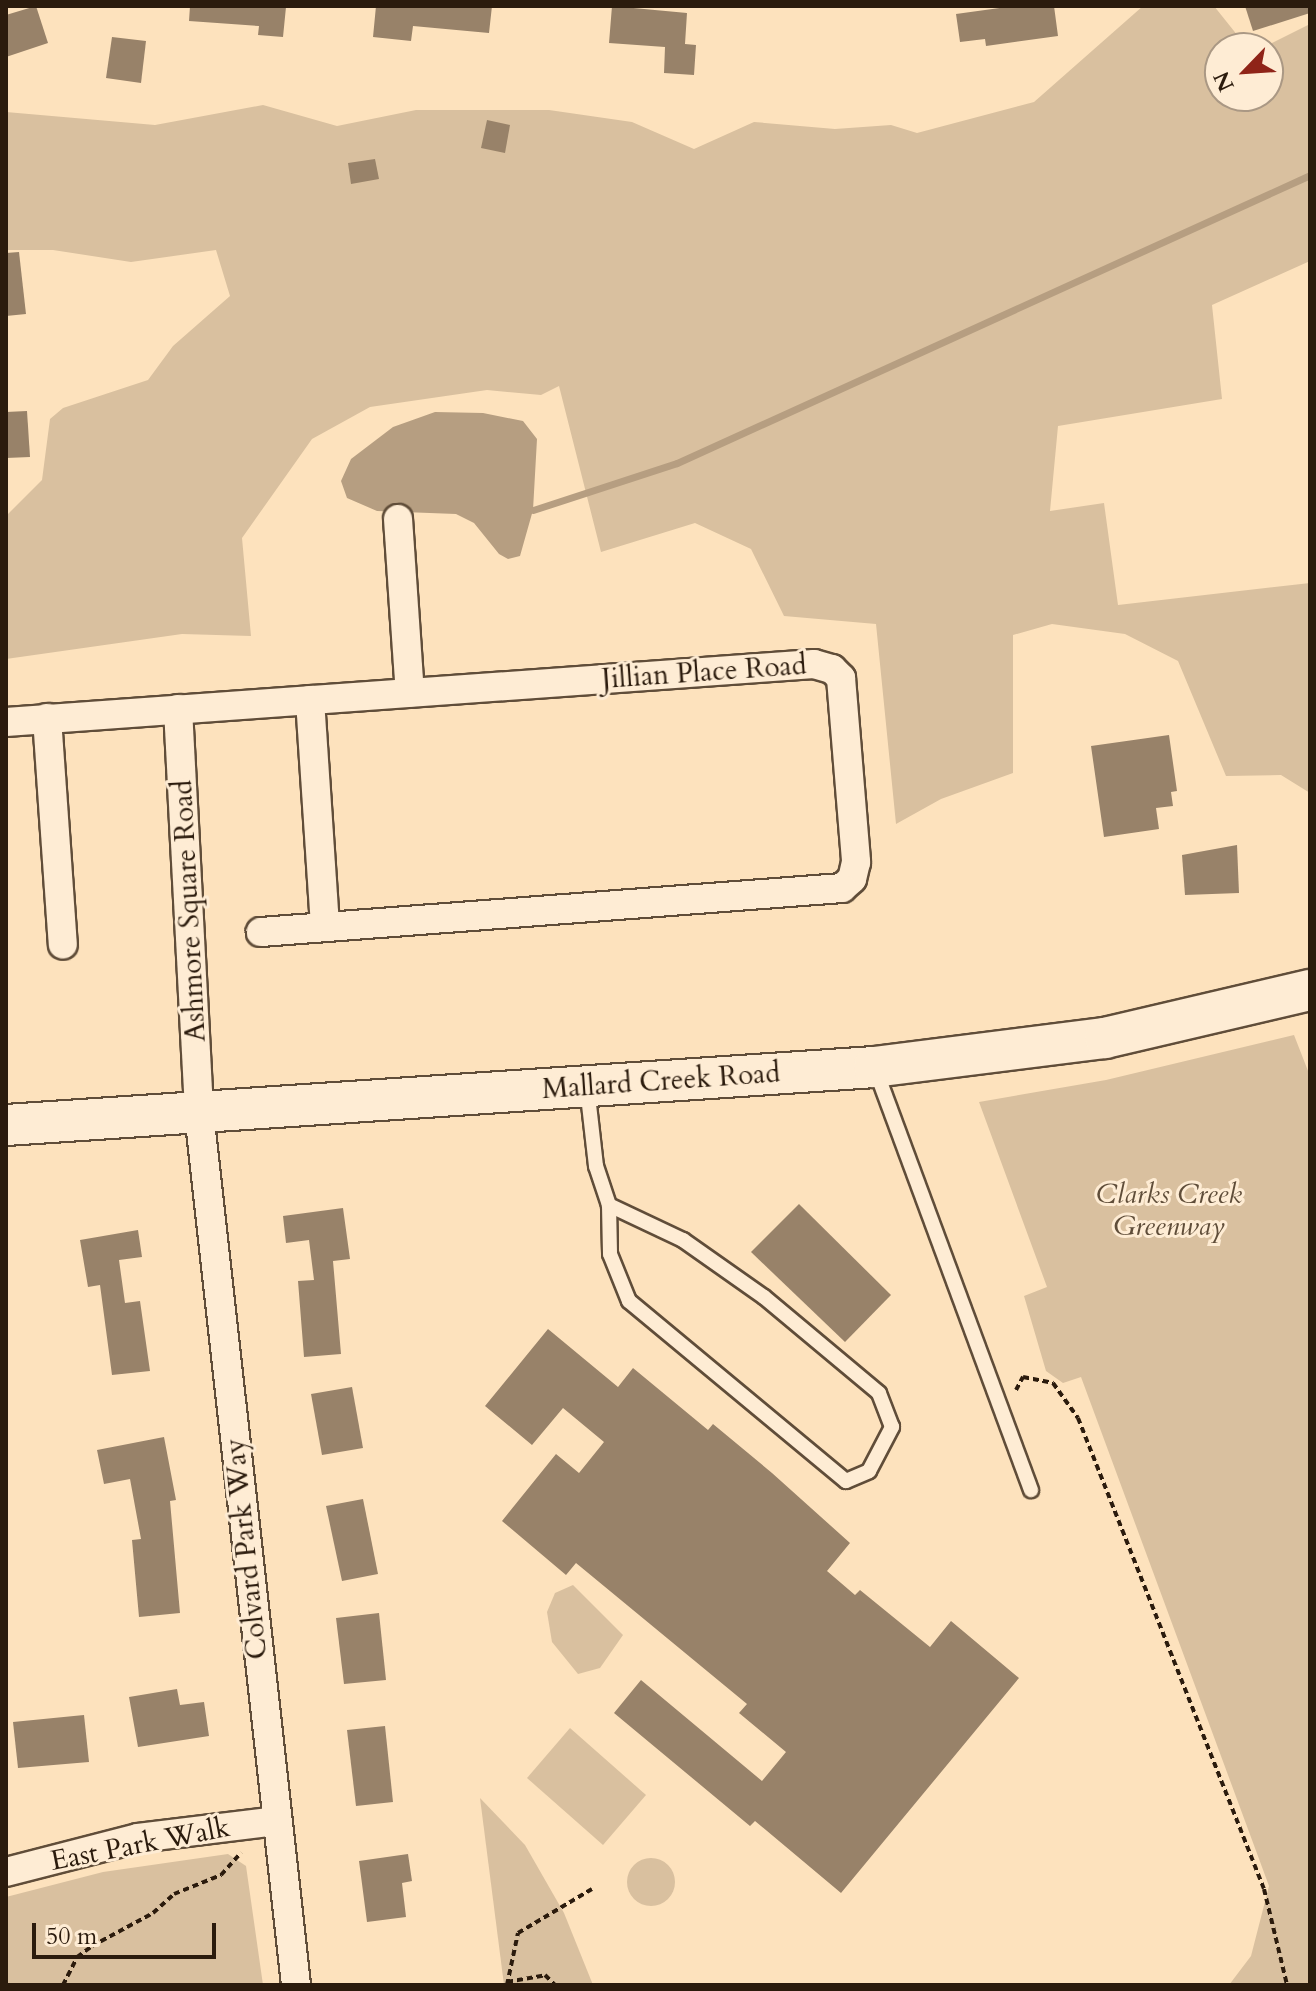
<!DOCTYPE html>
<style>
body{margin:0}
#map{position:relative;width:1316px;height:1991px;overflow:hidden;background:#fde2bd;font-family:Cardo,serif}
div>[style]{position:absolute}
.green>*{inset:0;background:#d9c09f}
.round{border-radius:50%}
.water>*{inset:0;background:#b69e81}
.stream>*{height:7px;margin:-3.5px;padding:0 3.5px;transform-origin:3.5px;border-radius:3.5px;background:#b69e81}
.building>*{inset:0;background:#988269}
.path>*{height:4px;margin-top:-2px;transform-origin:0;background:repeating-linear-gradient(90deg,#2b1b0d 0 6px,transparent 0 10px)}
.roads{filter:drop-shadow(2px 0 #604d39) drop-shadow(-2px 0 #604d39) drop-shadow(0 2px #604d39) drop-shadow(0 -2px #604d39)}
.lane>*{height:14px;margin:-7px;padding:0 7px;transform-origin:7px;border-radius:7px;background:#feecd4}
.street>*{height:28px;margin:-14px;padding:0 14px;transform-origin:14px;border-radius:14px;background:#feecd4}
.secondary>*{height:40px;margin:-20px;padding:0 20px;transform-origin:20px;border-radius:20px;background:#feecd4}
span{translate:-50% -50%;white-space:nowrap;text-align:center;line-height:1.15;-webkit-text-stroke:6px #feecd4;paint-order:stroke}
.street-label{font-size:28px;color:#2b1b0d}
.park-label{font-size:28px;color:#5f4d39;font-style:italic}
.frame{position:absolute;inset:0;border:8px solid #2b1b0d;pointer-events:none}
.north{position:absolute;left:1204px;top:32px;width:80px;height:80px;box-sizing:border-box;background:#feecd4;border:2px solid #aa9884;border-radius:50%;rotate:245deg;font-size:22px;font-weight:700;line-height:32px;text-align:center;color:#2b1b0d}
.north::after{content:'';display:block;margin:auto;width:28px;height:36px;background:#8f2418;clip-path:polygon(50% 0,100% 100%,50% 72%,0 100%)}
.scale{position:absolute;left:32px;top:1923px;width:184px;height:36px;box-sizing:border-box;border:4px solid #2b1b0d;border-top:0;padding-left:10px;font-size:24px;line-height:28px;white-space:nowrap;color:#2b1b0d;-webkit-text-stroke:6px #feecd4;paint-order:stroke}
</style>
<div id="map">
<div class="green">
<div style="clip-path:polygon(1143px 6px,1214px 6px,1238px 36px,1258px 48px,1220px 48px,1220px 96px,1268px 96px,1268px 48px,1262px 48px,1310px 24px,1310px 261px,1212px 305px,1222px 399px,1058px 426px,1050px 511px,1104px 503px,1118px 605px,1310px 583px,1310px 793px,1281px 775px,1226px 776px,1178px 661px,1125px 634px,1052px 624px,1013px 635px,1013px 773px,941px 799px,896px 824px,876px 624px,784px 616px,751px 549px,695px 523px,601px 552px,559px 386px,541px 395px,487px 390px,370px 407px,312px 439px,242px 538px,251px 636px,182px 634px,6px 659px,6px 516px,42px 480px,50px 419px,63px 408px,148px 380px,173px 346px,230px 296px,216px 250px,131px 262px,53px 250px,6px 250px,6px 112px,155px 125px,263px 105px,337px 126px,416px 110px,549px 110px,632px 122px,694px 149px,754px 122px,835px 129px,891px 125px,917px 133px,1034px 102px)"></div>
<div style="clip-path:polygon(1294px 1035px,1310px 1076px,1310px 1985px,1229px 1985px,1251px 1956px,1269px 1886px,1081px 1377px,1063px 1383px,1046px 1371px,1024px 1296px,1047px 1287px,979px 1102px,1106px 1080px)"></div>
<div style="clip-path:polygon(573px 1585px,623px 1635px,600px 1668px,578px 1674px,552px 1642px,547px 1612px,555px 1593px)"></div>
<div style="clip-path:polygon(570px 1728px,646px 1795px,603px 1845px,527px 1778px)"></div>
<div style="clip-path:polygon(480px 1798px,525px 1845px,564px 1913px,593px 1985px,504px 1985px)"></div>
<div style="clip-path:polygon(228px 1854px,246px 1866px,263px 1985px,6px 1985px,6px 1897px,103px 1872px)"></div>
<div class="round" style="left:627px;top:1858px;width:48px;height:48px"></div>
</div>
<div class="water">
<div style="clip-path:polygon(435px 412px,483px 413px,523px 421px,537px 439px,533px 510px,520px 556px,508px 559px,499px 554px,474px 523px,456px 514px,377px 511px,347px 498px,341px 481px,351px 459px,393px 427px)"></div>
</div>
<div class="stream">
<div style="left:533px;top:510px;width:151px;rotate:-18.1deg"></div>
<div style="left:677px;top:463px;width:695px;rotate:-24.46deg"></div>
</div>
<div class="building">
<div style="clip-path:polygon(36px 6px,48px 43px,6px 57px,6px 15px)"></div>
<div style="clip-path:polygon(190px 6px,286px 7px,283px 37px,258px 35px,259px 26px,189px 21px)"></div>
<div style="clip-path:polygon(376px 6px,492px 6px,489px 33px,413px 26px,411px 41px,373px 37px)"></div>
<div style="clip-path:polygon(612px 6px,687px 13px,685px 44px,696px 45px,694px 75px,664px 73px,665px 47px,609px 43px)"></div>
<div style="clip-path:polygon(1014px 6px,1054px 6px,1058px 36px,986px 46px,985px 39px,960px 42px,956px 14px)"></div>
<div style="clip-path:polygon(1245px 6px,1310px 6px,1310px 13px,1253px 31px)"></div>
<div style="clip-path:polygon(112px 37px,146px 41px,141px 83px,106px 78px)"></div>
<div style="clip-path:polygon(487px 120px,510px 125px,505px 153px,481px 148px)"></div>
<div style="clip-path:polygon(375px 159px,379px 179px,351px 184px,348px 163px)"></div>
<div style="clip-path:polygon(19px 252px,26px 314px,6px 316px,6px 253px)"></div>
<div style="clip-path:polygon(27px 411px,30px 457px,6px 458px,6px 412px)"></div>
<div style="clip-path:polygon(1169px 735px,1177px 791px,1171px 792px,1173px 806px,1156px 808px,1159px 829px,1104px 837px,1091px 746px)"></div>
<div style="clip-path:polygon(1237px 845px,1239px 893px,1185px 895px,1182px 855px)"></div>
<div style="clip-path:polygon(799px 1204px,891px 1295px,845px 1342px,751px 1252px)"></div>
<div style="clip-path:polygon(343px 1208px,350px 1259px,333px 1261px,341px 1354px,304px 1357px,298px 1281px,314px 1280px,309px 1240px,286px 1243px,283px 1216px)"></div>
<div style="clip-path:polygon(138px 1230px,142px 1257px,119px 1260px,125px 1303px,140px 1301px,150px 1371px,112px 1375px,100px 1285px,88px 1287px,80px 1240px)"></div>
<div style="clip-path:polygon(548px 1329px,618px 1387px,633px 1368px,708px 1430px,713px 1424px,772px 1473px,850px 1543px,827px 1571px,855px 1595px,860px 1590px,930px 1647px,951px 1621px,1019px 1678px,841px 1893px,755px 1821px,750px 1826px,614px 1713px,641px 1680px,762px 1781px,786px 1752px,739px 1713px,747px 1704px,576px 1563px,566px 1575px,502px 1521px,556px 1454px,579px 1473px,604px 1442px,563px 1408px,532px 1445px,485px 1406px)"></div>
<div style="clip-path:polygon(352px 1387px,363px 1448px,322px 1455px,311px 1394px)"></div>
<div style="clip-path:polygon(164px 1437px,176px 1500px,170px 1501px,180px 1613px,139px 1617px,132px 1540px,141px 1539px,130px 1479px,104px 1484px,97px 1450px)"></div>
<div style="clip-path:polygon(363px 1499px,378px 1574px,342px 1581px,326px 1506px)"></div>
<div style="clip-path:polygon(379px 1613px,386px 1680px,344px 1684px,336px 1618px)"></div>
<div style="clip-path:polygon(177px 1689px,180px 1705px,204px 1702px,209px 1736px,138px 1747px,129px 1697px)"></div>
<div style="clip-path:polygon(84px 1715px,89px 1762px,18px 1768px,13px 1722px)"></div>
<div style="clip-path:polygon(385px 1726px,393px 1802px,356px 1806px,347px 1730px)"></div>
<div style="clip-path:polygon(408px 1854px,412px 1881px,402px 1883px,406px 1917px,367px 1922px,359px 1861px)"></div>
</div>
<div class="path">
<div style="left:1016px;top:1390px;width:15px;rotate:-62deg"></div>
<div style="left:1023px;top:1377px;width:31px;rotate:11deg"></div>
<div style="left:1053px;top:1383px;width:43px;rotate:54.5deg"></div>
<div style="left:1078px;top:1418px;width:506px;rotate:68.45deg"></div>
<div style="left:1264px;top:1889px;width:99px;rotate:76.5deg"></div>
<div style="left:507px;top:1982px;width:39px;rotate:-10deg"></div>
<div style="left:545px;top:1975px;width:14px;rotate:45deg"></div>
<div style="left:63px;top:1985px;width:31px;rotate:-63deg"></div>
<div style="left:77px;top:1957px;width:19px;rotate:-36deg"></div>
<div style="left:92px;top:1946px;width:69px;rotate:-28.4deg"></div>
<div style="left:153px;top:1913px;width:28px;rotate:-42deg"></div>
<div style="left:174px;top:1894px;width:51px;rotate:-22deg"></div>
<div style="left:221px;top:1875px;width:30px;rotate:-48deg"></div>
<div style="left:507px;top:1985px;width:53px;rotate:-78.1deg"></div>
<div style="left:518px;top:1933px;width:86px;rotate:-30.7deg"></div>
</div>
<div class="roads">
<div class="lane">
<div style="left:876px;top:1071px;width:447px;rotate:69.7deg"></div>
<div style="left:587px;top:1087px;width:80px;rotate:83.5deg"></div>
<div style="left:596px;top:1166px;width:41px;rotate:71.6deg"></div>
<div style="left:609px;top:1205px;width:49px;rotate:88.8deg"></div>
<div style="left:610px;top:1254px;width:51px;rotate:68deg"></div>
<div style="left:629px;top:1301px;width:282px;rotate:39.7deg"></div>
<div style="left:846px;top:1481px;width:25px;rotate:-23deg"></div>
<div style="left:869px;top:1471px;width:50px;rotate:-62.4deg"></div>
<div style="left:892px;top:1427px;width:36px;rotate:-111deg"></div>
<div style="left:879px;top:1393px;width:150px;rotate:-140.1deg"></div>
<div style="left:764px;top:1297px;width:99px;rotate:-144.9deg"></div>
<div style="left:683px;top:1240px;width:82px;rotate:-154.7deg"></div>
</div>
<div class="street">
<div style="left:398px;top:519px;width:174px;rotate:86.1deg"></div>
<div style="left:310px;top:700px;width:226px;rotate:86.2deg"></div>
<div style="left:178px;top:709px;width:405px;rotate:87deg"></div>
<div style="left:199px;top:1113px;width:877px;rotate:83.65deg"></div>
<div style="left:47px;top:718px;width:227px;rotate:86deg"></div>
<div style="left:6px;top:722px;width:810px;rotate:-4.11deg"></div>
<div style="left:814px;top:664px;width:19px;rotate:16deg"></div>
<div style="left:832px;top:669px;width:13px;rotate:45deg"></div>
<div style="left:841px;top:678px;width:185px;rotate:85.3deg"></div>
<div style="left:856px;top:862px;width:17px;rotate:103deg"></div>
<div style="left:852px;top:879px;width:13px;rotate:138deg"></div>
<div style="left:842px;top:888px;width:583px;rotate:175.67deg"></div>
<div style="left:6px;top:1872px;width:136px;rotate:-14.4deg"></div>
<div style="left:138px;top:1838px;width:139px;rotate:-7deg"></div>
</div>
<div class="secondary">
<div style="left:6px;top:1125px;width:870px;rotate:-3.82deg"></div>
<div style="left:874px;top:1067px;width:233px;rotate:-7.2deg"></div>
<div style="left:1105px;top:1038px;width:211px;rotate:-13.2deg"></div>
</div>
</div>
<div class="street-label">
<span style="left:704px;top:672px;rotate:-4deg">Jillian Place Road</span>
<span style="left:189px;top:911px;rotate:-93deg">Ashmore Square Road</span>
<span style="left:661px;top:1081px;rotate:-4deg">Mallard Creek Road</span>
<span style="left:246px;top:1549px;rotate:-96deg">Colvard Park Way</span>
<span style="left:140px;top:1844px;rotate:-11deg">East Park Walk</span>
</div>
<div class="park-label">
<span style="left:1169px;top:1210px">Clarks Creek<br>Greenway</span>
</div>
<div class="frame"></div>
<div class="north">N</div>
<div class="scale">50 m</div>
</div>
